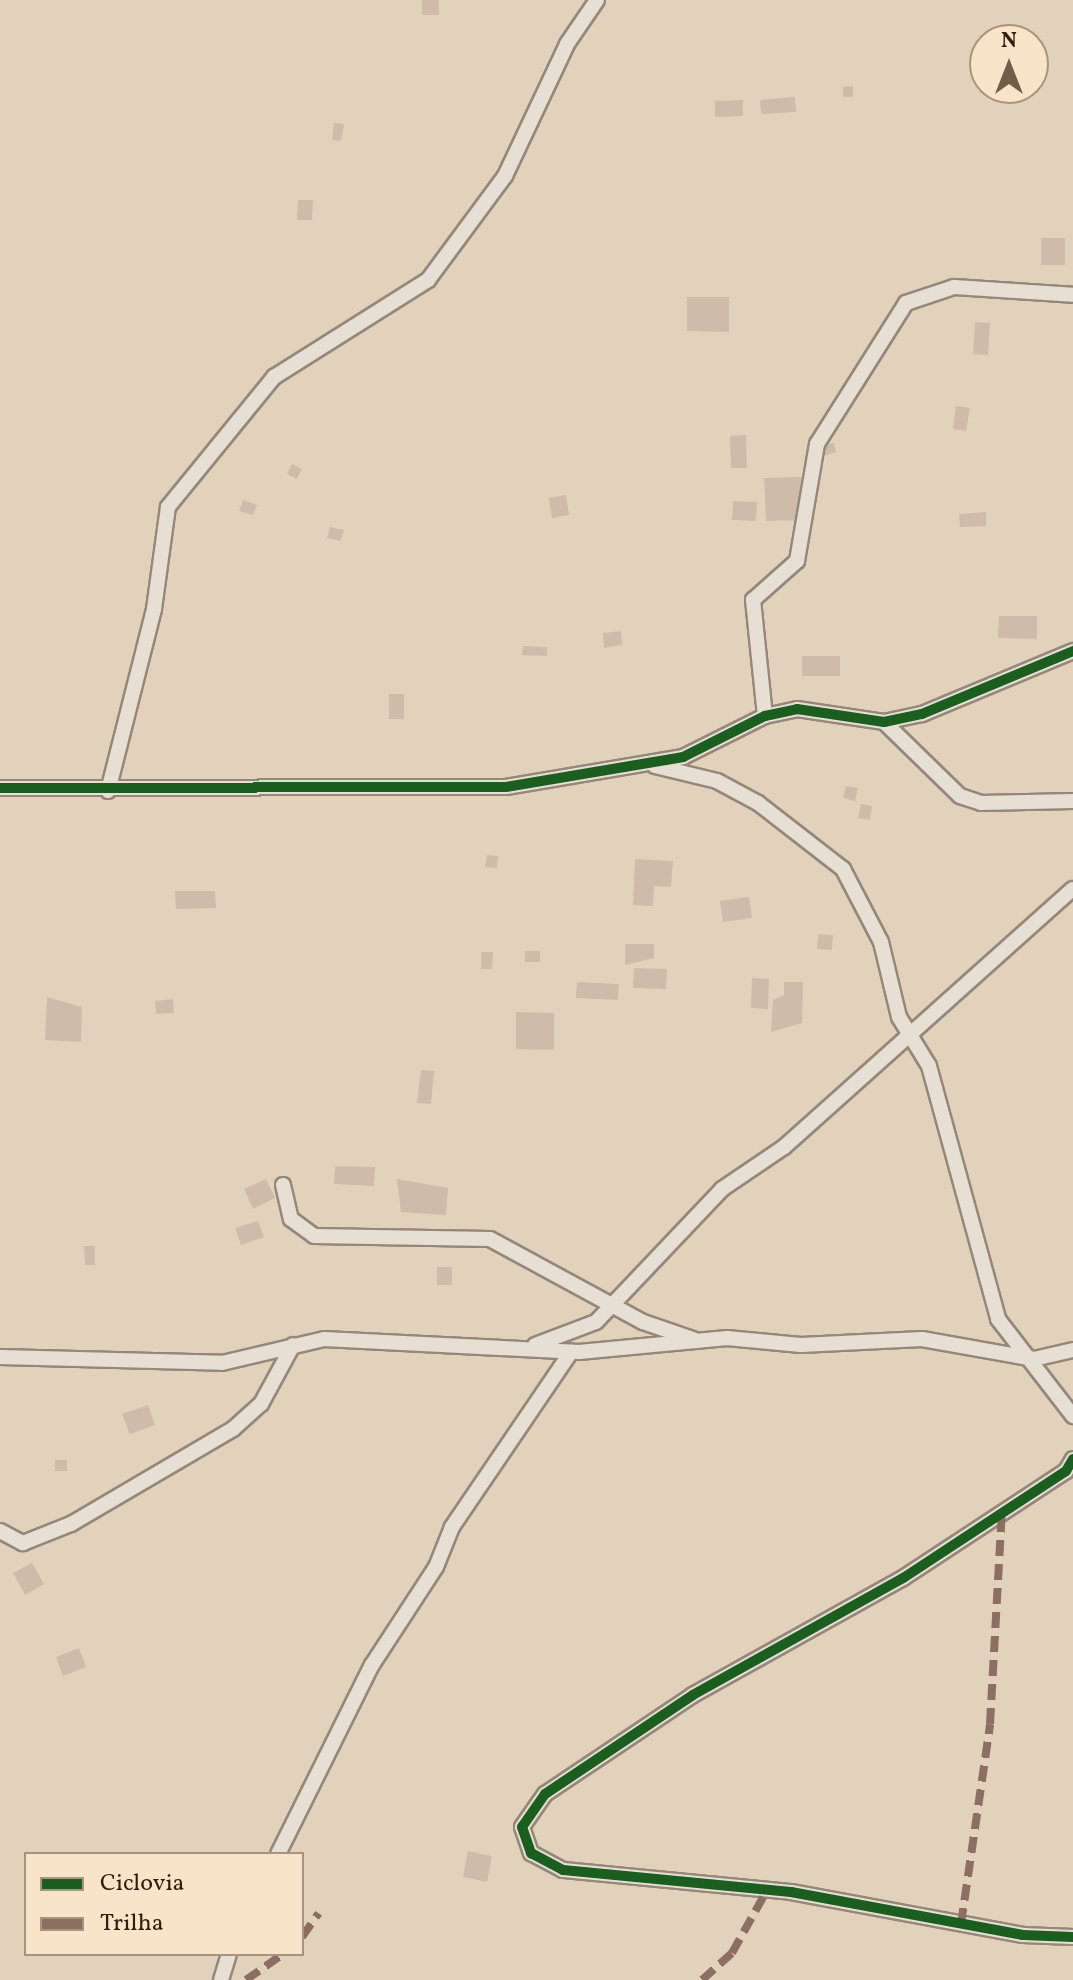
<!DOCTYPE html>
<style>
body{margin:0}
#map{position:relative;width:1073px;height:1980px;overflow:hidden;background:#e3d2bb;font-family:Vollkorn,serif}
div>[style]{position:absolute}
.building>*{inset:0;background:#cfbbaa}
.roads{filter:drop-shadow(2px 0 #95887a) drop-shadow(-2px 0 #95887a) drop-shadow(0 2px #95887a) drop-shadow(0 -2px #95887a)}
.minor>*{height:14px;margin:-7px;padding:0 7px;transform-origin:7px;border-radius:7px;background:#e7dfd4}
.quiet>*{height:8px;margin-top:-4px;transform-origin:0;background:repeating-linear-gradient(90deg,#8d6e63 0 16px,transparent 0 24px)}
.cycleway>*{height:10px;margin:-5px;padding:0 5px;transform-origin:5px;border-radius:5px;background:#1b5e20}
span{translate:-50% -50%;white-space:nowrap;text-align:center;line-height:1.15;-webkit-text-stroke:6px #f8e4c8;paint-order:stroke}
.legend{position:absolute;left:24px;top:1852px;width:280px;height:104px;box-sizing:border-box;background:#f8e4c8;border:2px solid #ab947d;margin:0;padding:10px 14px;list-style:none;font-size:24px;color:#371c0d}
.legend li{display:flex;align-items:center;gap:16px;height:40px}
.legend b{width:40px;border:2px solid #ab947d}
.north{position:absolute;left:969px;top:24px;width:80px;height:80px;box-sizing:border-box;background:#f8e4c8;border:2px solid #ab947d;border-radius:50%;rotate:0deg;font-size:22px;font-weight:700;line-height:32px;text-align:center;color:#371c0d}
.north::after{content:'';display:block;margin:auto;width:28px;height:36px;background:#735c4a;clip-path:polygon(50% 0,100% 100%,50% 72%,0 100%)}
</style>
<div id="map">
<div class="building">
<div style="clip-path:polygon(422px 0,439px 0,439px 15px,422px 15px)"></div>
<div style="clip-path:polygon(853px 86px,853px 97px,843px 97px,843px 87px)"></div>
<div style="clip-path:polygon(795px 97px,796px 112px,761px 114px,760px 100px)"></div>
<div style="clip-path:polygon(743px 100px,743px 116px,715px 117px,715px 101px)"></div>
<div style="clip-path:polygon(334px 123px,344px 124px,341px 141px,332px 140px)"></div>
<div style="clip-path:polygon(298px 200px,313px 200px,312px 220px,297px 220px)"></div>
<div style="clip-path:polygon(1041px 238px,1065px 238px,1065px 265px,1041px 265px)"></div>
<div style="clip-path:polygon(687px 297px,729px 297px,729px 332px,687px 331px)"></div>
<div style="clip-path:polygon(975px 322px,990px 323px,988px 355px,973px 354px)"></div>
<div style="clip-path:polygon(956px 406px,970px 408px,966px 431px,953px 429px)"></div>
<div style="clip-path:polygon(746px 435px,747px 468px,731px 468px,730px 436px)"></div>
<div style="clip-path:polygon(834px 443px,836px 452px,823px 456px,820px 447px)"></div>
<div style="clip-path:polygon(292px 464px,302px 469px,297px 479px,287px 474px)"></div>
<div style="clip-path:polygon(801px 477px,802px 520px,766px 521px,764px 478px)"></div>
<div style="clip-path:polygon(566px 495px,569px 515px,552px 518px,549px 498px)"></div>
<div style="clip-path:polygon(243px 500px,257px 505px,253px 515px,239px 511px)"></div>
<div style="clip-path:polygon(733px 501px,757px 502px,756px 521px,732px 520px)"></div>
<div style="clip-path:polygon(986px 512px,986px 526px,960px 527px,959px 514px)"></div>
<div style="clip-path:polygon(330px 527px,344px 530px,341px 541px,327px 538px)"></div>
<div style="clip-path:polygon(999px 616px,1037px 616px,1037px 639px,998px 638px)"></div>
<div style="clip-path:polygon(621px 631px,622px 645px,604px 648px,603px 633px)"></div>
<div style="clip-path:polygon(523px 646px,547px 647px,547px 656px,522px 655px)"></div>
<div style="clip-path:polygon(802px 656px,840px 656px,840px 676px,802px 676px)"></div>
<div style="clip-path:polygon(389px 694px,404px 694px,404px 719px,389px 719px)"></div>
<div style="clip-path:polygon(846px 786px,858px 788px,855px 801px,843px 798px)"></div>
<div style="clip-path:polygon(861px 804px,872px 806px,870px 820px,858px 818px)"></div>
<div style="clip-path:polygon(487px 855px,498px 856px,497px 868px,485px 867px)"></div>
<div style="clip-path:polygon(635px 859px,673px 861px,671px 887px,654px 886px,653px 906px,633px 905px)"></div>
<div style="clip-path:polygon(175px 891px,215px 891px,216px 908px,176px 909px)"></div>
<div style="clip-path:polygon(749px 897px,752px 918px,723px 922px,720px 901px)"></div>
<div style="clip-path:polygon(818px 934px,833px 935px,832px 950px,817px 949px)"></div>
<div style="clip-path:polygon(625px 944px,654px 944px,654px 958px,625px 965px)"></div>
<div style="clip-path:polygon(525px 951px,540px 951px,540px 962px,525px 962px)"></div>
<div style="clip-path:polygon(481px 952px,493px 952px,492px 969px,481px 969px)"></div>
<div style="clip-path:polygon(634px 968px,667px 969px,666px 989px,633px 988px)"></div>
<div style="clip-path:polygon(752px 978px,769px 979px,768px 1009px,751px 1008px)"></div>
<div style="clip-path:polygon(577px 982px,619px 984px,618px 1000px,576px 998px)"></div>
<div style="clip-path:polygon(784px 982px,803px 982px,802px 1023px,771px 1032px,773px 1000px,784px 995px)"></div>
<div style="clip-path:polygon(47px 997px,82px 1007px,81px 1042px,45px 1040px)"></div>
<div style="clip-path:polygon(173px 999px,174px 1013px,156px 1014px,155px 1001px)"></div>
<div style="clip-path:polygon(516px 1012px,554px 1013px,554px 1050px,516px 1049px)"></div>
<div style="clip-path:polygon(421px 1070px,434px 1071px,431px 1104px,417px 1103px)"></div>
<div style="clip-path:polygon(335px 1166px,375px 1167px,374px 1186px,334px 1184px)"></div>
<div style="clip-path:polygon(266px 1179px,275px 1198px,253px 1209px,244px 1189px)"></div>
<div style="clip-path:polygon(397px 1179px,448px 1188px,446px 1215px,401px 1212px)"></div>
<div style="clip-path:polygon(258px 1221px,264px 1237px,241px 1245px,235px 1228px)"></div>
<div style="clip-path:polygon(84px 1246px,95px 1246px,95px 1265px,85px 1265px)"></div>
<div style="clip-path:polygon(437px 1267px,452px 1267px,452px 1285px,437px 1285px)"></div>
<div style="clip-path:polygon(148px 1405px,155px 1425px,130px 1434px,122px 1414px)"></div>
<div style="clip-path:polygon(55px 1460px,67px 1460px,67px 1471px,55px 1471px)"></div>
<div style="clip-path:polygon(32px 1563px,44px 1584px,25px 1595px,13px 1573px)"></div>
<div style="clip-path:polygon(79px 1648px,86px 1667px,63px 1676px,56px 1657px)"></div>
<div style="clip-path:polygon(468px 1851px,492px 1856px,487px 1882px,463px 1877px)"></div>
</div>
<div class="roads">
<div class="minor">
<div style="left:765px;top:716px;width:117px;rotate:-95.9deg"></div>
<div style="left:753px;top:600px;width:59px;rotate:-41.6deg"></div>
<div style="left:797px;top:561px;width:119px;rotate:-80.3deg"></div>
<div style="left:817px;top:444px;width:167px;rotate:-57.7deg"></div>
<div style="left:906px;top:303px;width:51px;rotate:-18.4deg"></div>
<div style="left:954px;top:287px;width:119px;rotate:3.8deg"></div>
<div style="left:884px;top:722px;width:106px;rotate:44.2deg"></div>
<div style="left:960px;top:796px;width:22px;rotate:18deg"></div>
<div style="left:981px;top:803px;width:92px;rotate:-1.2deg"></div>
<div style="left:655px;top:766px;width:64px;rotate:13.6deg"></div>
<div style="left:717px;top:781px;width:47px;rotate:28.2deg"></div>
<div style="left:758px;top:803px;width:108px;rotate:37.8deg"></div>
<div style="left:843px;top:869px;width:82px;rotate:62.5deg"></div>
<div style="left:881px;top:942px;width:77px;rotate:76.5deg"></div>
<div style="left:899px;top:1017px;width:57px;rotate:58.5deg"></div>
<div style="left:929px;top:1066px;width:262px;rotate:74.7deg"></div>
<div style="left:998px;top:1319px;width:123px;rotate:52.3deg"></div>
<div style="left:0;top:788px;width:506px;rotate:-0.11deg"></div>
<div style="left:506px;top:787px;width:180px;rotate:-9.6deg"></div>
<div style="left:683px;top:757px;width:92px;rotate:-26.6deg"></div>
<div style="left:765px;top:716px;width:33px;rotate:-12deg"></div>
<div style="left:797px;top:709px;width:88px;rotate:8.5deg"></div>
<div style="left:884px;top:722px;width:39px;rotate:-12deg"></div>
<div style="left:922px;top:714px;width:164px;rotate:-22.6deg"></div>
<div style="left:108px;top:791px;width:188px;rotate:-75.8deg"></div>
<div style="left:154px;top:609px;width:103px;rotate:-82.2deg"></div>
<div style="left:168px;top:507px;width:168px;rotate:-50.8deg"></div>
<div style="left:274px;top:377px;width:182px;rotate:-32.2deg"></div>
<div style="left:428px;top:280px;width:129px;rotate:-53.5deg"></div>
<div style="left:505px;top:176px;width:146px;rotate:-64.8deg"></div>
<div style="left:567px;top:44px;width:53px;rotate:-55.7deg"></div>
<div style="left:283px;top:1185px;width:35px;rotate:77deg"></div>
<div style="left:291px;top:1219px;width:29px;rotate:36deg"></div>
<div style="left:314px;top:1236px;width:176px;rotate:1deg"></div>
<div style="left:490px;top:1239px;width:174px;rotate:28.5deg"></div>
<div style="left:643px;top:1322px;width:53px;rotate:18.8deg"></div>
<div style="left:535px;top:1345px;width:65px;rotate:-20.7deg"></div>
<div style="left:596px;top:1322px;width:183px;rotate:-46.5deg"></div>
<div style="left:722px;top:1189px;width:75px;rotate:-34.1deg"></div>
<div style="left:784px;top:1147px;width:387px;rotate:-41.8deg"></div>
<div style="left:0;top:1357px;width:222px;rotate:1.5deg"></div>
<div style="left:222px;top:1363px;width:105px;rotate:-13.2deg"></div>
<div style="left:324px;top:1339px;width:255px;rotate:2.9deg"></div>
<div style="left:579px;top:1352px;width:149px;rotate:-5.4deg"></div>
<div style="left:727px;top:1338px;width:74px;rotate:5.4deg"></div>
<div style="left:801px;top:1345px;width:121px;rotate:-2.8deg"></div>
<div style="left:922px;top:1339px;width:114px;rotate:10.1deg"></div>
<div style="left:1034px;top:1359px;width:40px;rotate:-13deg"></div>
<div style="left:1073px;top:1459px;width:14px;rotate:120deg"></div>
<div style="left:1066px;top:1471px;width:195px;rotate:146.7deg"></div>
<div style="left:903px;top:1578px;width:240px;rotate:150.9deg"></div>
<div style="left:693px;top:1695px;width:178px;rotate:146.2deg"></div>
<div style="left:545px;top:1794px;width:40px;rotate:124.9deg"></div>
<div style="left:522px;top:1827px;width:28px;rotate:71deg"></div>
<div style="left:531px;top:1853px;width:36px;rotate:28deg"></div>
<div style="left:563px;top:1870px;width:229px;rotate:5.5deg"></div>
<div style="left:791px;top:1892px;width:236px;rotate:10.5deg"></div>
<div style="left:1023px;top:1935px;width:50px;rotate:2.3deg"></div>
<div style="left:0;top:1531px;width:26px;rotate:28deg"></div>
<div style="left:23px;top:1543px;width:52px;rotate:-21.6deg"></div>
<div style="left:71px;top:1524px;width:188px;rotate:-30.4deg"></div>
<div style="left:233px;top:1429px;width:38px;rotate:-42deg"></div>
<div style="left:261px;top:1404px;width:67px;rotate:-61.5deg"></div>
<div style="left:278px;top:1854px;width:211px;rotate:-63.6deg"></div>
<div style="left:372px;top:1665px;width:117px;rotate:-56.9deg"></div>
<div style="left:436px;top:1567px;width:43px;rotate:-68.2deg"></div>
<div style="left:452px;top:1527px;width:212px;rotate:-55.8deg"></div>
<div style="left:221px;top:1980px;width:27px;rotate:-73deg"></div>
</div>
</div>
<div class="quiet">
<div style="left:961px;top:1924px;width:202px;rotate:-81.7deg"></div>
<div style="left:990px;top:1724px;width:212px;rotate:-86.8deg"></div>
<div style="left:302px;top:1937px;width:29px;rotate:-55deg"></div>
<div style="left:246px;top:1980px;width:45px;rotate:-35.1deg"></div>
<div style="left:702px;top:1980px;width:40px;rotate:-42deg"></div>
<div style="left:732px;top:1953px;width:70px;rotate:-60.9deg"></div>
</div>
<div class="cycleway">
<div style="left:0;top:788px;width:506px;rotate:-0.11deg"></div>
<div style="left:506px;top:787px;width:180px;rotate:-9.6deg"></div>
<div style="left:683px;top:757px;width:92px;rotate:-26.6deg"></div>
<div style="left:765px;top:716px;width:33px;rotate:-12deg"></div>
<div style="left:797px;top:709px;width:88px;rotate:8.5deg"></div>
<div style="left:884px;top:722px;width:39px;rotate:-12deg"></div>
<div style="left:922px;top:714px;width:164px;rotate:-22.6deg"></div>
<div style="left:1073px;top:1459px;width:14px;rotate:120deg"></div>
<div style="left:1066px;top:1471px;width:195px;rotate:146.7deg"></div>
<div style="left:903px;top:1578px;width:240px;rotate:150.9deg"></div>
<div style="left:693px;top:1695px;width:178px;rotate:146.2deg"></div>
<div style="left:545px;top:1794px;width:40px;rotate:124.9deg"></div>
<div style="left:522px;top:1827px;width:28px;rotate:71deg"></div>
<div style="left:531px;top:1853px;width:36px;rotate:28deg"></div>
<div style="left:563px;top:1870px;width:229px;rotate:5.5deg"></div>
<div style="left:791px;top:1892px;width:236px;rotate:10.5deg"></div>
<div style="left:1023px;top:1935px;width:50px;rotate:2.3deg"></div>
</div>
<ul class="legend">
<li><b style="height:10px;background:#1b5e20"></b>Ciclovia</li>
<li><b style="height:10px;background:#8d6e63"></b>Trilha</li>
</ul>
<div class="north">N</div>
</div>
